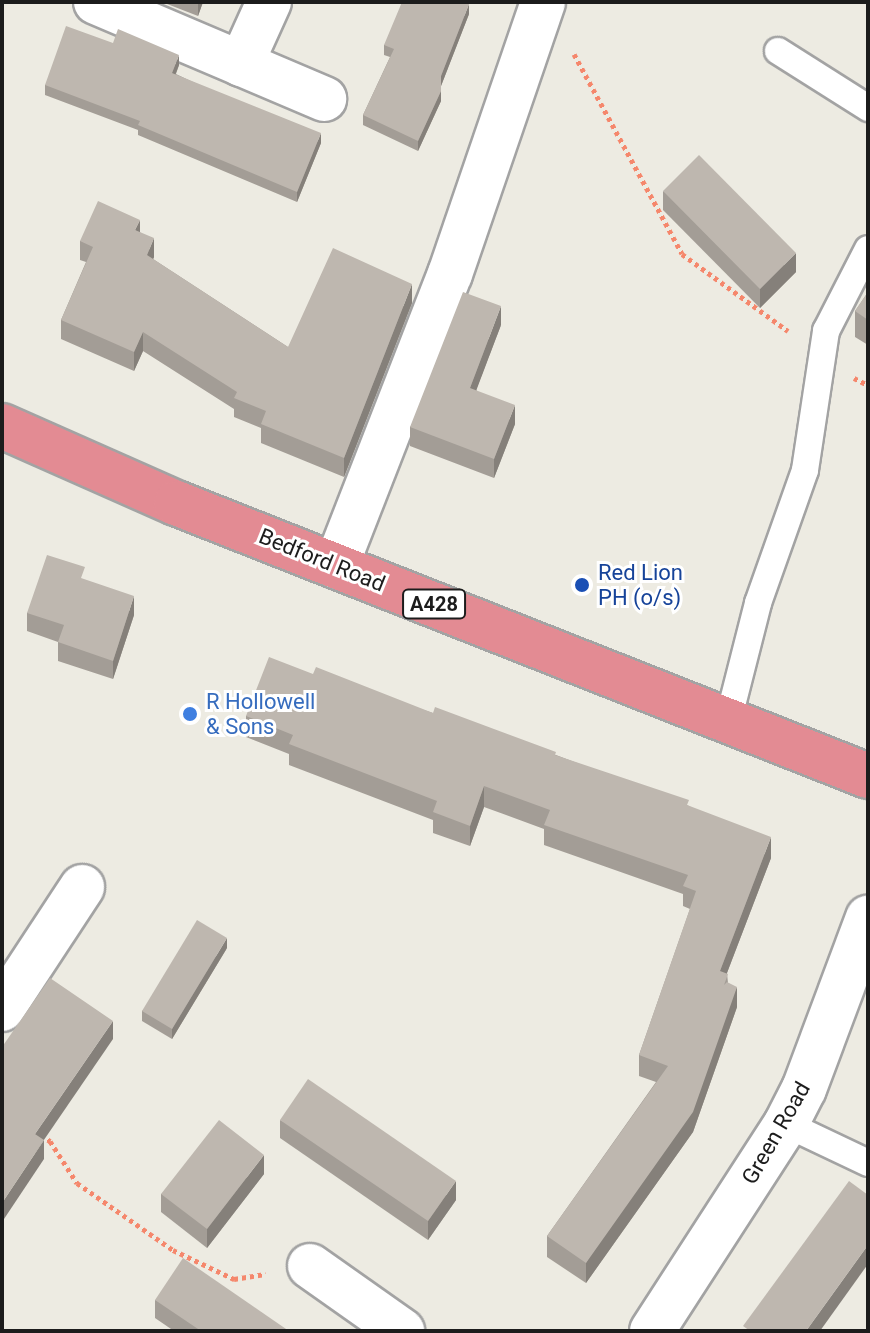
<!DOCTYPE html>
<style>
body{margin:0}
#map{position:relative;width:870px;height:1333px;overflow:hidden;background:#edebe2;font-family:Roboto,sans-serif}
div>[style]{position:absolute}
.path>*{height:5px;margin-top:-2.5px;transform-origin:0;background:repeating-linear-gradient(90deg,#f5876c 0 4px,transparent 0 8px)}
.roads{filter:drop-shadow(2px 0 #a3a3a3) drop-shadow(-2px 0 #a3a3a3) drop-shadow(0 2px #a3a3a3) drop-shadow(0 -2px #a3a3a3)}
.lane>*{height:26px;margin:-13px;padding:0 13px;transform-origin:13px;border-radius:13px;background:#fff}
.street>*{height:44px;margin:-22px;padding:0 22px;transform-origin:22px;border-radius:22px;background:#fff}
.highway>*{height:44px;margin:-22px;padding:0 22px;transform-origin:22px;border-radius:22px;background:#e38b93}
.wall>*{inset:0;background:#a39d96}
.shaded-wall>*{inset:0;background:#85807a}
.building>*{inset:0;background:#beb7af}
.dots>*{width:22px;height:22px;translate:-50% -50%;box-sizing:border-box;border:4px solid #fff;border-radius:50%}
span{translate:-50% -50%;white-space:nowrap;text-align:center;line-height:1.15;-webkit-text-stroke:6px #fff;paint-order:stroke}
.shield-label span{padding:2px 6px;background:#fff;border:2px solid;border-radius:6px;-webkit-text-stroke-width:0}
.shield-label{font-size:20px;color:#1c1c1c;font-weight:700}
.street-label{font-size:22px;color:#1c1c1c}
.transit-label{font-size:22px;color:#164399}
.left{translate:0 -50%;text-align:left}
.shop-label{font-size:22px;color:#366cbe}
.frame{position:absolute;inset:0;border:4px solid #1c1c1c;pointer-events:none}
</style>
<div id="map">
<div class="path">
<div style="left:574px;top:54px;width:227px;rotate:61.6deg"></div>
<div style="left:682px;top:254px;width:131px;rotate:36deg"></div>
<div style="left:854px;top:378px;width:16px;rotate:27deg"></div>
<div style="left:41px;top:1135px;width:11px;rotate:34deg"></div>
<div style="left:50px;top:1141px;width:50px;rotate:57.3deg"></div>
<div style="left:77px;top:1183px;width:117px;rotate:34.9deg"></div>
<div style="left:173px;top:1250px;width:68px;rotate:25.4deg"></div>
<div style="left:234px;top:1279px;width:32px;rotate:-9deg"></div>
</div>
<div class="roads">
<div class="lane">
<div style="left:778px;top:51px;width:107px;rotate:32.3deg"></div>
<div style="left:728px;top:721px;width:122px;rotate:-75.7deg"></div>
<div style="left:758px;top:603px;width:141px;rotate:-70.5deg"></div>
<div style="left:805px;top:470px;width:141px;rotate:-81.4deg"></div>
<div style="left:826px;top:331px;width:92px;rotate:-62.9deg"></div>
<div style="left:786px;top:1124px;width:91px;rotate:25.4deg"></div>
</div>
<div class="street">
<div style="left:96px;top:2px;width:248px;rotate:23deg"></div>
<div style="left:241px;top:64px;width:68px;rotate:-65.7deg"></div>
<div style="left:336px;top:566px;width:313px;rotate:-68.7deg"></div>
<div style="left:450px;top:274px;width:287px;rotate:-71.1deg"></div>
<div style="left:2px;top:1009px;width:146px;rotate:-56.7deg"></div>
<div style="left:310px;top:1266px;width:113px;rotate:35.2deg"></div>
<div style="left:652px;top:1331px;width:247px;rotate:-57.1deg"></div>
<div style="left:786px;top:1124px;width:39px;rotate:-63deg"></div>
<div style="left:804px;top:1089px;width:183px;rotate:-69.5deg"></div>
</div>
<div class="highway">
<div style="left:2px;top:426px;width:190px;rotate:23.9deg"></div>
<div style="left:176px;top:503px;width:744px;rotate:21.53deg"></div>
</div>
</div>
<div class="wall">
<div style="clip-path:polygon(162px 2px,203px 2px,198px 16px)"></div>
<div style="clip-path:polygon(469px 14px,441px 86px,441px 101px,418px 151px,363px 125px,363px 115px,390px 57px,384px 55px,384px 45px)"></div>
<div style="clip-path:polygon(113px 43px,179px 65px,176px 74px,321px 143px,297px 202px,138px 135px,138px 130px,45px 95px,45px 85px)"></div>
<div style="clip-path:polygon(663px 191px,796px 272px,760px 308px,663px 210px)"></div>
<div style="clip-path:polygon(140px 232px,154px 257px,153px 259px,288px 347px,412px 303px,344px 477px,261px 443px,261px 428px,234px 417px,234px 409px,143px 351px,134px 371px,61px 339px,61px 320px,86px 262px,80px 260px,80px 241px)"></div>
<div style="clip-path:polygon(868px 292px,868px 345px,855px 337px,855px 311px)"></div>
<div style="clip-path:polygon(501px 325px,476px 390px,515px 424px,494px 478px,410px 446px,410px 427px)"></div>
<div style="clip-path:polygon(85px 580px,134px 615px,113px 679px,58px 661px,58px 642px,27px 631px,27px 613px)"></div>
<div style="clip-path:polygon(313px 674px,433px 713px,556px 755px,689px 806px,771px 858px,727px 973px,728px 983px,737px 1007px,693px 1132px,586px 1283px,547px 1257px,547px 1236px,656px 1082px,639px 1076px,639px 1055px,690px 909px,683px 906px,683px 894px,544px 845px,544px 829px,484px 807px,470px 846px,433px 833px,433px 820px,289px 765px,289px 754px,246px 737px,246px 716px)"></div>
<div style="clip-path:polygon(227px 948px,172px 1039px,142px 1021px,142px 1011px)"></div>
<div style="clip-path:polygon(280px 1120px,456px 1200px,428px 1240px,280px 1138px)"></div>
<div style="clip-path:polygon(264px 1174px,207px 1248px,161px 1212px,161px 1194px)"></div>
<div style="clip-path:polygon(155px 1300px,289px 1331px,174px 1331px,155px 1318px)"></div>
</div>
<div class="shaded-wall">
<div style="clip-path:polygon(198px 2px,203px 2px,198px 16px)"></div>
<div style="clip-path:polygon(469px 4px,469px 14px,441px 86px,441px 76px)"></div>
<div style="clip-path:polygon(179px 55px,179px 65px,172px 83px,172px 73px)"></div>
<div style="clip-path:polygon(441px 91px,441px 101px,418px 151px,418px 141px)"></div>
<div style="clip-path:polygon(321px 133px,321px 143px,297px 202px,297px 192px)"></div>
<div style="clip-path:polygon(140px 220px,140px 238px,135px 230px)"></div>
<div style="clip-path:polygon(154px 238px,154px 257px,147px 274px,147px 255px)"></div>
<div style="clip-path:polygon(796px 253px,796px 272px,760px 308px,760px 289px)"></div>
<div style="clip-path:polygon(412px 284px,412px 303px,344px 477px,344px 458px)"></div>
<div style="clip-path:polygon(501px 306px,501px 325px,470px 407px,470px 388px)"></div>
<div style="clip-path:polygon(143px 332px,143px 351px,134px 371px,134px 352px)"></div>
<div style="clip-path:polygon(515px 405px,515px 424px,494px 478px,494px 459px)"></div>
<div style="clip-path:polygon(134px 596px,134px 615px,113px 679px,113px 661px)"></div>
<div style="clip-path:polygon(484px 786px,484px 807px,470px 846px,470px 826px)"></div>
<div style="clip-path:polygon(771px 837px,771px 858px,720px 991px,720px 971px)"></div>
<div style="clip-path:polygon(227px 938px,227px 948px,172px 1039px,172px 1029px)"></div>
<div style="clip-path:polygon(737px 987px,737px 1007px,693px 1132px,586px 1283px,586px 1263px)"></div>
<div style="clip-path:polygon(113px 1021px,113px 1039px,35px 1153px,35px 1134px)"></div>
<div style="clip-path:polygon(44px 1140px,44px 1159px,2px 1222px,2px 1203px)"></div>
<div style="clip-path:polygon(264px 1155px,264px 1174px,207px 1248px,207px 1229px)"></div>
<div style="clip-path:polygon(456px 1181px,456px 1200px,428px 1240px,428px 1221px)"></div>
<div style="clip-path:polygon(868px 1245px,868px 1264px,820px 1331px,806px 1331px)"></div>
</div>
<div class="building">
<div style="clip-path:polygon(402px 2px,463px 2px,469px 4px,441px 76px,441px 91px,418px 141px,363px 115px,394px 49px,384px 45px)"></div>
<div style="clip-path:polygon(66px 26px,113px 43px,118px 29px,179px 55px,172px 73px,321px 133px,297px 192px,138px 125px,140px 121px,45px 85px)"></div>
<div style="clip-path:polygon(699px 155px,796px 253px,760px 289px,663px 191px)"></div>
<div style="clip-path:polygon(98px 201px,140px 220px,135px 230px,154px 238px,147px 255px,288px 347px,333px 248px,412px 284px,344px 458px,261px 424px,266px 411px,234px 398px,237px 392px,143px 332px,134px 352px,61px 320px,93px 247px,80px 241px)"></div>
<div style="clip-path:polygon(463px 292px,501px 306px,470px 388px,515px 405px,494px 459px,410px 427px)"></div>
<div style="clip-path:polygon(868px 292px,868px 320px,855px 311px)"></div>
<div style="clip-path:polygon(47px 555px,85px 567px,81px 578px,134px 596px,113px 661px,58px 642px,64px 625px,27px 613px)"></div>
<div style="clip-path:polygon(269px 657px,313px 674px,316px 667px,433px 713px,435px 707px,556px 752px,555px 755px,689px 800px,687px 805px,771px 837px,720px 971px,728px 974px,724px 985px,727px 982px,737px 987px,693px 1112px,586px 1263px,547px 1236px,668px 1066px,639px 1055px,696px 891px,683px 886px,688px 875px,544px 825px,550px 810px,484px 786px,470px 826px,433px 812px,437px 801px,289px 744px,293px 735px,246px 716px)"></div>
<div style="clip-path:polygon(197px 920px,227px 938px,172px 1029px,142px 1011px)"></div>
<div style="clip-path:polygon(50px 978px,113px 1021px,35px 1134px,44px 1140px,2px 1203px,2px 1047px)"></div>
<div style="clip-path:polygon(308px 1079px,456px 1181px,428px 1221px,280px 1120px)"></div>
<div style="clip-path:polygon(219px 1120px,264px 1155px,207px 1229px,161px 1194px)"></div>
<div style="clip-path:polygon(849px 1181px,868px 1195px,868px 1245px,806px 1331px,750px 1331px,743px 1326px)"></div>
<div style="clip-path:polygon(183px 1258px,289px 1331px,201px 1331px,155px 1300px)"></div>
</div>
<div class="dots">
<div style="left:582px;top:585px;background:#1a4fb4"></div>
<div style="left:190px;top:714px;background:#3f7fe0"></div>
</div>
<div class="shield-label">
<span style="left:434px;top:604px">A428</span>
</div>
<div class="street-label">
<span style="left:322px;top:560px;rotate:22deg">Bedford Road</span>
<span style="left:776px;top:1133px;rotate:-60deg">Green Road</span>
</div>
<div class="transit-label">
<span class="left" style="left:598px;top:585px">Red Lion<br>PH (o/s)</span>
</div>
<div class="shop-label">
<span class="left" style="left:206px;top:714px">R Hollowell<br>&amp; Sons</span>
</div>
<div class="frame"></div>
</div>
